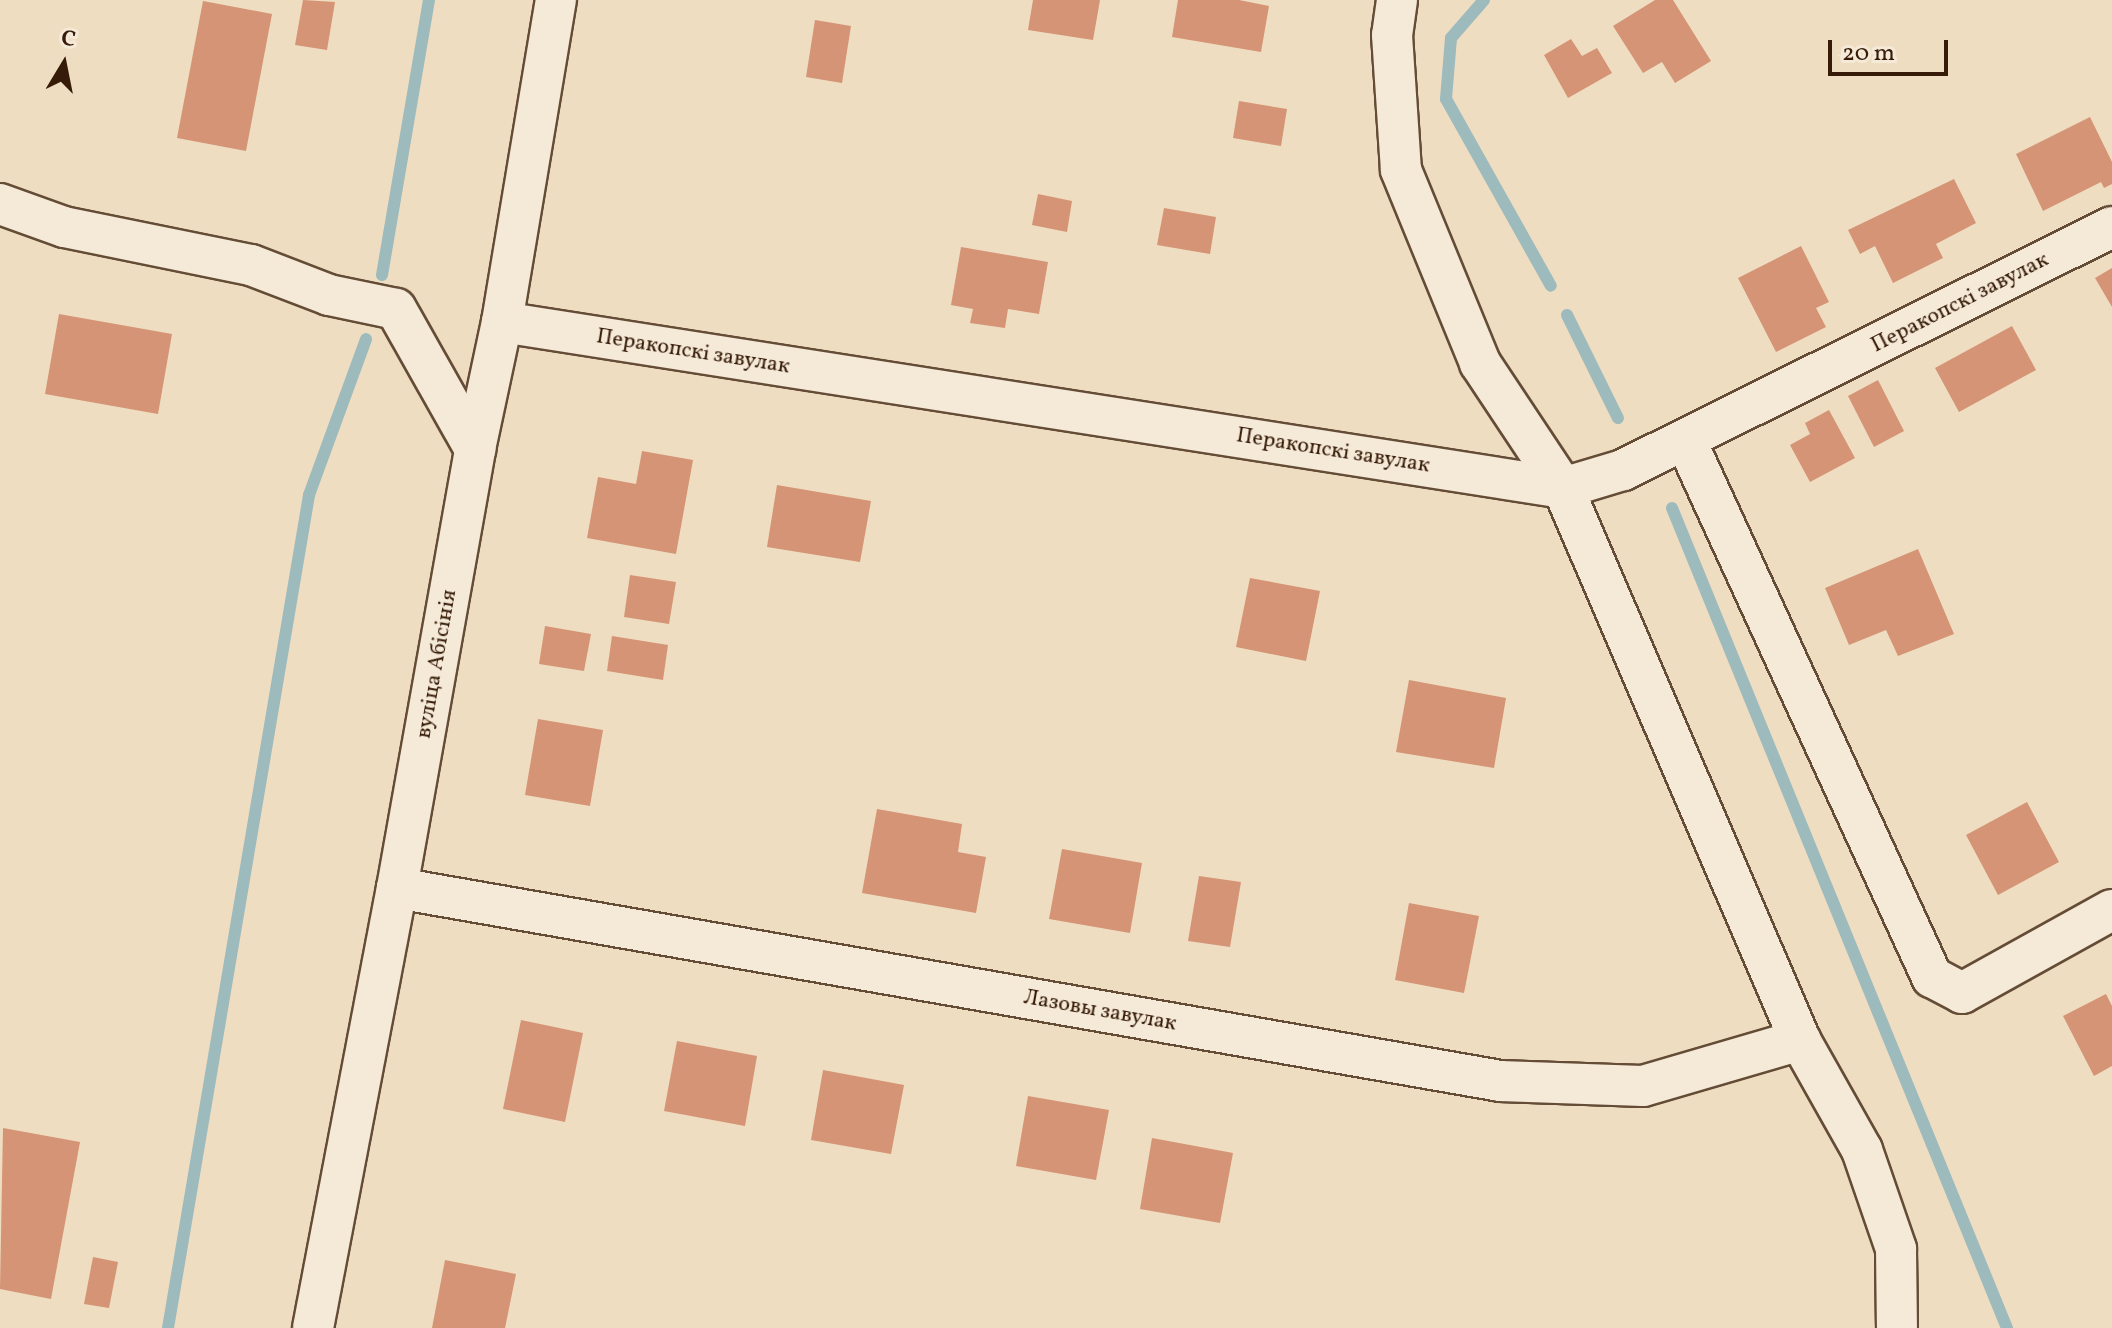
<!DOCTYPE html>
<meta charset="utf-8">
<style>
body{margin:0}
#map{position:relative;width:2112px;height:1328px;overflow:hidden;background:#efddc1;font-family:Vollkorn,serif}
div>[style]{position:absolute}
.stream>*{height:12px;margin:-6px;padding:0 6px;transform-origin:6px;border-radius:6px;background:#9dbabc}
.building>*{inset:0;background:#d49475}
.roads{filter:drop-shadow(2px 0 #644c36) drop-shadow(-2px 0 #644c36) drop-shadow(0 2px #644c36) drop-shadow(0 -2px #644c36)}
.minor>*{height:40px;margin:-20px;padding:0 20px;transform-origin:20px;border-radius:20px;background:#f5e9d7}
span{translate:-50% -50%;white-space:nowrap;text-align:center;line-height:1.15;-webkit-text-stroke:8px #f5e9d7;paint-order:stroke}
.street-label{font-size:22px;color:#361c08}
.north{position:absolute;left:24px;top:24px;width:80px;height:80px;-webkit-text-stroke:6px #f5e9d7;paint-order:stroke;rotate:10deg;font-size:22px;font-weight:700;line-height:32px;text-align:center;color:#361c08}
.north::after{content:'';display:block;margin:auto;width:28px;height:36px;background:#361c08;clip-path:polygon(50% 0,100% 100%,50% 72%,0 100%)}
.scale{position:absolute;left:1828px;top:40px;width:120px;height:36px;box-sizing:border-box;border:4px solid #361c08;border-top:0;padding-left:10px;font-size:24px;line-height:28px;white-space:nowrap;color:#361c08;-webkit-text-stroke:6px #f5e9d7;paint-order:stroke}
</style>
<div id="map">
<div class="stream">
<div style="left:1484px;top:0;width:50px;rotate:131deg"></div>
<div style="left:1451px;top:38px;width:61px;rotate:94.7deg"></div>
<div style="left:1446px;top:99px;width:214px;rotate:60.7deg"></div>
<div style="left:382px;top:275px;width:279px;rotate:-80.3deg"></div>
<div style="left:1567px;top:315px;width:115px;rotate:63.7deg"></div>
<div style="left:1672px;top:508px;width:886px;rotate:67.78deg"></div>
<div style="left:168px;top:1328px;width:845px;rotate:-80.39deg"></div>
<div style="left:309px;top:495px;width:166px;rotate:-69.9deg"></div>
</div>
<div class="building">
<div style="clip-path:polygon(303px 0,335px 2px,327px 50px,295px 45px)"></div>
<div style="clip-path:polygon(1033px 0,1100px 0,1093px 40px,1028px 30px)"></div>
<div style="clip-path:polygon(1178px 0,1239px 0,1269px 6px,1261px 52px,1172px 37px)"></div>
<div style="clip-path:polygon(1655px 0,1673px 0,1711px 61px,1675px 83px,1662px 62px,1643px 73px,1613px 26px)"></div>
<div style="clip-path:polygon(203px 1px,272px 14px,246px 151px,177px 138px)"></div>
<div style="clip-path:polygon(815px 20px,851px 26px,842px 83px,806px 77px)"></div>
<div style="clip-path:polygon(1571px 39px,1582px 56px,1597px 48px,1612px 73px,1568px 98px,1544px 55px)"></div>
<div style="clip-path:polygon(1239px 101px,1287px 109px,1281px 146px,1233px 138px)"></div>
<div style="clip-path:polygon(2090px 117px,2112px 162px,2112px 184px,2104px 188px,2101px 182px,2043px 211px,2016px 154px)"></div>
<div style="clip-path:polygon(1954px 179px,1976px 223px,1936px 244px,1943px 258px,1893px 283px,1875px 246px,1860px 254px,1848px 230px)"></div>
<div style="clip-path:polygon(1038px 194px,1072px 201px,1067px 232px,1032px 225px)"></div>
<div style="clip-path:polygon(1164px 208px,1216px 217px,1210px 254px,1157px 245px)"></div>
<div style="clip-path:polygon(1801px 246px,1829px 302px,1816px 308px,1826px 327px,1776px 352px,1738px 278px)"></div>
<div style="clip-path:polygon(961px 247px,1048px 262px,1039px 314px,1008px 309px,1005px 328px,970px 323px,973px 309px,951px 305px)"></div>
<div style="clip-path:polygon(2112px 268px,2112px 307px,2095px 278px)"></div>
<div style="clip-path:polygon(59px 314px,172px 334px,158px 414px,45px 394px)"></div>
<div style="clip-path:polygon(2012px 326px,2036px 370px,1959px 412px,1935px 368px)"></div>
<div style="clip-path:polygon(1878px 380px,1904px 431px,1874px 447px,1848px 396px)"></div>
<div style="clip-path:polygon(1829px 410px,1855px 458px,1810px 482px,1790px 445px,1810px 434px,1805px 423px)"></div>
<div style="clip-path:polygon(642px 451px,693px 460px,676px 554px,587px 538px,598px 477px,636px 484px)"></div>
<div style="clip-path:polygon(777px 485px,871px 501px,860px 562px,767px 547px)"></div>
<div style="clip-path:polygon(1918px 549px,1954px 634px,1898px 656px,1886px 630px,1849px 645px,1825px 588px)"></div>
<div style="clip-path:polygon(630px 575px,676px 582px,669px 624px,624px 617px)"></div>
<div style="clip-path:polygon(1250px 578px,1320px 591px,1306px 661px,1236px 647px)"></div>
<div style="clip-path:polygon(545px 626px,591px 634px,584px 671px,539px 664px)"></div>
<div style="clip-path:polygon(612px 636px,668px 645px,663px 680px,607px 671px)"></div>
<div style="clip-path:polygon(1409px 680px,1506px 698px,1494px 768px,1396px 752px)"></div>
<div style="clip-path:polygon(538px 719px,603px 730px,590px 806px,525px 795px)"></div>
<div style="clip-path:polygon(2027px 802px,2059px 862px,1998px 895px,1966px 835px)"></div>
<div style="clip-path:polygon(877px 809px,962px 824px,958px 852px,986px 857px,976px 913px,862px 893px)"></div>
<div style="clip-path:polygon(1062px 849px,1142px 863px,1130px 933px,1049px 919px)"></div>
<div style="clip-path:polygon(1199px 876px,1241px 882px,1230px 947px,1188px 941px)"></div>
<div style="clip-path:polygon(1409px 903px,1479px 916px,1464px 993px,1395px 980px)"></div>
<div style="clip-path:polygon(2106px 994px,2112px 1006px,2112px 1066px,2094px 1076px,2063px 1016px)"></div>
<div style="clip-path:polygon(521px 1020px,583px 1033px,565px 1122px,503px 1109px)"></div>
<div style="clip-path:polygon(677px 1041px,757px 1056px,745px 1126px,664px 1111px)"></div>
<div style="clip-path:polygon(823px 1070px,904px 1085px,891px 1154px,811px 1140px)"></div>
<div style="clip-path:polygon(1028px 1096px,1109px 1110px,1096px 1180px,1016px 1166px)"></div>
<div style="clip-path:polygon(3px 1128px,80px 1142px,51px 1299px,0 1289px)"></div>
<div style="clip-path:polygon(1152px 1138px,1233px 1153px,1220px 1223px,1140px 1209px)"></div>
<div style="clip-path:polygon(93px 1257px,118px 1262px,109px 1308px,84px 1304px)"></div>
<div style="clip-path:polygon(445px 1260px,516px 1274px,505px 1328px,432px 1328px)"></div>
</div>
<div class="roads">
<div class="minor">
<div style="left:1397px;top:0;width:35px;rotate:98deg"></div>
<div style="left:1392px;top:35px;width:135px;rotate:86.2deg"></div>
<div style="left:1401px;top:170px;width:209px;rotate:67.7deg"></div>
<div style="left:1480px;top:363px;width:150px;rotate:56.4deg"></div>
<div style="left:1563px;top:488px;width:601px;rotate:66.76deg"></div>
<div style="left:1800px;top:1040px;width:126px;rotate:60.6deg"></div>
<div style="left:1862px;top:1150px;width:105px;rotate:71deg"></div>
<div style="left:1896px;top:1249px;width:79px;rotate:89.3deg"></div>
<div style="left:0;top:204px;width:68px;rotate:19.8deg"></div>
<div style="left:64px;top:227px;width:191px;rotate:11.5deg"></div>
<div style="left:251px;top:265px;width:84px;rotate:21deg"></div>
<div style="left:329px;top:295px;width:68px;rotate:11.8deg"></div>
<div style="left:396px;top:309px;width:161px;rotate:60.6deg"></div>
<div style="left:502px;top:322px;width:1074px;rotate:8.89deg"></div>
<div style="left:1563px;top:488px;width:63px;rotate:-16.7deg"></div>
<div style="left:1623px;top:470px;width:546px;rotate:-26.42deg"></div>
<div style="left:1686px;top:441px;width:590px;rotate:65.35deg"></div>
<div style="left:1932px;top:977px;width:34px;rotate:28deg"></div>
<div style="left:1962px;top:993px;width:171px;rotate:-29deg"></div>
<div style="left:397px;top:888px;width:1120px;rotate:9.92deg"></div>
<div style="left:1500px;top:1081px;width:143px;rotate:2deg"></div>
<div style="left:1643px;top:1086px;width:164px;rotate:-16.3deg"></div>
<div style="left:313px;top:1328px;width:448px;rotate:-79.2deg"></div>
<div style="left:397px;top:888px;width:446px;rotate:-79.9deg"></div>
<div style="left:475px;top:449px;width:130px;rotate:-78deg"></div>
<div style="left:502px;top:322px;width:326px;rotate:-80.5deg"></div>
</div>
</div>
<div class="street-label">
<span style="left:1960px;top:303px;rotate:-27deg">Перакопскі завулак</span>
<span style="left:693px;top:352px;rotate:9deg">Перакопскі завулак</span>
<span style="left:1333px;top:451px;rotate:9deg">Перакопскі завулак</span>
<span style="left:437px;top:664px;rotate:-80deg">вуліца Абісінія</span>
<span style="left:1100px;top:1011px;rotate:10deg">Лазовы завулак</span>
</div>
<div class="north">С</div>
<div class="scale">20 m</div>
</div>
